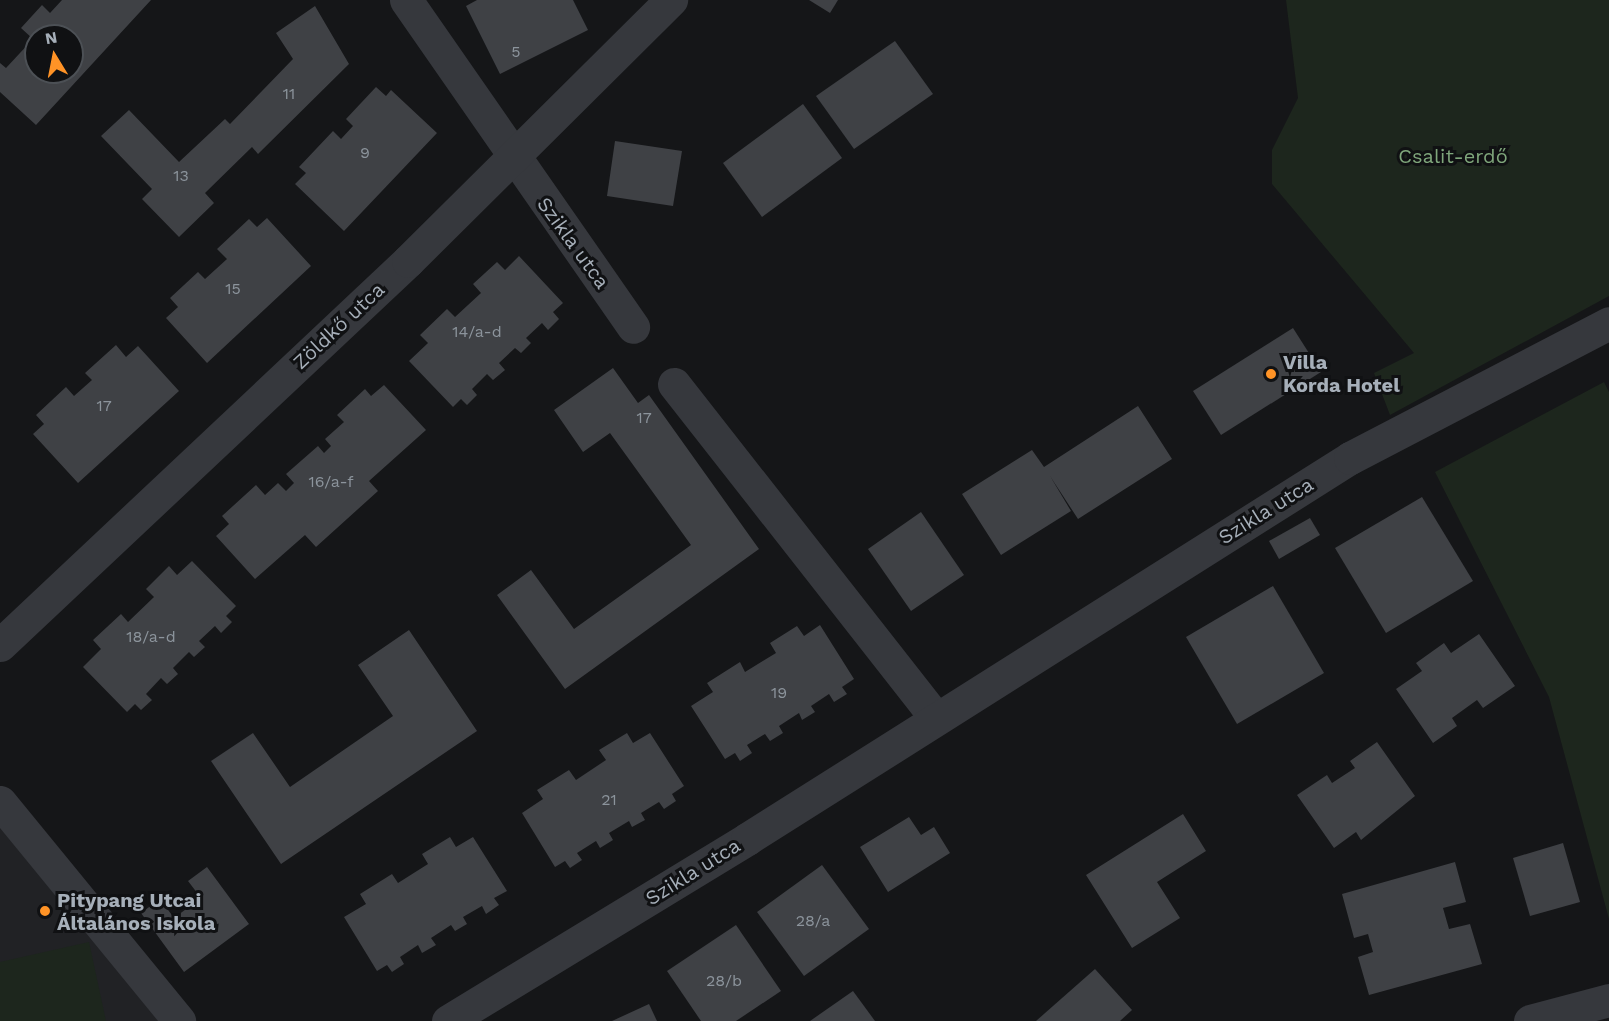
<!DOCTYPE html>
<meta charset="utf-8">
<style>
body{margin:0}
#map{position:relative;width:1609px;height:1021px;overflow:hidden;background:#151618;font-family:"Work Sans",sans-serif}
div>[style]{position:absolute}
.built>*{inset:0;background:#212225}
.green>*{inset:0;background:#1d261d}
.building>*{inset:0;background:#3f4145}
.minor>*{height:33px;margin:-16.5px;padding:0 16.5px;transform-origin:16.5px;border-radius:16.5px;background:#36383d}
.dots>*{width:16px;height:16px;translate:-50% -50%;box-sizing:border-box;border:3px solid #101113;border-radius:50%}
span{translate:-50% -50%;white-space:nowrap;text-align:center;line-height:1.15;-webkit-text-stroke:6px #101113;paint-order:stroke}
.number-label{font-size:16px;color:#8c949c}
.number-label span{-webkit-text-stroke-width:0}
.park-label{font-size:20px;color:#7fa67b}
.street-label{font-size:20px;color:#a6afb9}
.poi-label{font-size:20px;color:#a6afb9;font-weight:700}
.left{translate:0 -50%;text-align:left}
.north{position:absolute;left:24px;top:24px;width:60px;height:60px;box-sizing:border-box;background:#101113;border:2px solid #4c5055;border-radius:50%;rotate:350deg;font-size:16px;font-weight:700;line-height:24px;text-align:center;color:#a6afb9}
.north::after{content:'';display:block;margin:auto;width:21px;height:27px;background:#ff9326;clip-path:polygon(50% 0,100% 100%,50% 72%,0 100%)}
</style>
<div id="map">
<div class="built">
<div style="clip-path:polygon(0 802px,179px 1021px,0 1021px)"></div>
</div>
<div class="green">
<div style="clip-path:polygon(1286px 0,1609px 0,1609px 296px,1390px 415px,1374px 373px,1414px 353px,1272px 184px,1272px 150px,1298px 98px)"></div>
<div style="clip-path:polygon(1604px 382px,1609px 392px,1609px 919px,1549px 697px,1435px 472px)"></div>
<div style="clip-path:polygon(89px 942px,106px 1021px,0 1021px,0 962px)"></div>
</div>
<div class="building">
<div style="clip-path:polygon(evenodd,62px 0,151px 0,36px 125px,0 92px,0 63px,6px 68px,33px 39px,21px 28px,42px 5px,50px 13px,62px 0,36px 36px,72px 36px,72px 72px,36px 72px,36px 36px)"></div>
<div style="clip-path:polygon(477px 0,573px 0,588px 30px,500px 74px,466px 6px)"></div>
<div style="clip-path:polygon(809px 0,838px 0,830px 13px)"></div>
<div style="clip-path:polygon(315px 6px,349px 64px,258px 154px,252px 147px,205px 193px,214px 203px,179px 237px,142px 199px,152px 189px,101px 136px,129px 110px,179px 162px,225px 119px,230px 124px,293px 59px,276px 33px)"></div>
<div style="clip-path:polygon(895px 41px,933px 94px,854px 149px,816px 96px)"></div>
<div style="clip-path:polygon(376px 87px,386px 96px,391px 90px,437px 133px,344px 231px,295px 184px,306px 173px,299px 167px,333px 131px,341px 139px,353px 126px,346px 119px)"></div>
<div style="clip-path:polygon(803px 104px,842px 158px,762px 217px,723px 163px)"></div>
<div style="clip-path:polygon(615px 141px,682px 151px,673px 206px,607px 196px)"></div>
<div style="clip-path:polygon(267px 218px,311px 266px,207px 363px,166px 318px,178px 307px,170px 298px,198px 272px,205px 279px,227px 259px,217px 249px,249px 219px,257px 227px)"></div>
<div style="clip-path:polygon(519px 256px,563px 303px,553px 312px,559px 319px,548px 330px,542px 323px,526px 338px,531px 343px,521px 353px,515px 348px,499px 363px,505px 370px,493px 380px,487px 374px,472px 389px,477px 395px,467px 405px,461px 399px,453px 407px,409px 361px,428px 343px,420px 335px,447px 309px,455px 317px,481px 293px,473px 284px,497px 262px,505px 270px)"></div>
<div style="clip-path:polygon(1293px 328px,1321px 372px,1221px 435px,1193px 391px)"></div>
<div style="clip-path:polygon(116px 345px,126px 357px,138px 346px,179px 391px,78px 483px,33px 434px,44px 424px,36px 415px,66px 387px,74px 396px,92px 380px,85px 373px)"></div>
<div style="clip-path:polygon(613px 368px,638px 403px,649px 395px,759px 549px,565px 689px,497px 595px,531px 570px,574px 629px,691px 545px,610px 433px,583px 452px,554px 410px)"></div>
<div style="clip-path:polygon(384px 385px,426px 430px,369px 481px,378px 491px,316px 547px,305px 535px,255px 579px,216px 536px,229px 524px,222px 516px,256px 485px,265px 495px,278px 483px,286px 491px,294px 483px,286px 474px,318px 446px,324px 453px,331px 446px,325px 439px,344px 422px,337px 415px,365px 389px,371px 396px)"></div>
<div style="clip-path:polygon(1138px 406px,1172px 459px,1078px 519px,1050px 476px,1071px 511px,1001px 555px,962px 494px,1032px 450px,1044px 467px)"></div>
<div style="clip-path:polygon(1422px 497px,1473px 581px,1386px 633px,1335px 548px)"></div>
<div style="clip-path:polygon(921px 512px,964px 575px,911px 611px,868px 549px)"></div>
<div style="clip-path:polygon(1310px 518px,1320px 535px,1279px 559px,1269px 541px)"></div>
<div style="clip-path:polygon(192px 561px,236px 606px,226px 616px,232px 622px,221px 633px,215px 626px,199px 641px,205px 647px,194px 657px,189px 652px,173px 668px,178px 674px,167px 684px,161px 678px,146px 694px,152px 700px,141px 710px,135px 704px,127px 712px,83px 667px,101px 649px,93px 640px,121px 614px,128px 622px,154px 597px,146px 589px,169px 566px,177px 575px)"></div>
<div style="clip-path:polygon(1273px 586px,1324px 673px,1237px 724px,1186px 637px)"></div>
<div style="clip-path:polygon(820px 625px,854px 679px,842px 687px,847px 694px,834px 702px,829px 694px,811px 706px,815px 712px,802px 720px,799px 713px,779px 726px,783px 733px,770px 741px,765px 734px,747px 745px,752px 753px,740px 761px,735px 753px,725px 759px,691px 706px,713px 692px,707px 683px,740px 662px,745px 672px,776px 653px,770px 643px,797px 626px,804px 636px)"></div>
<div style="clip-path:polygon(409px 630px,477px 731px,281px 864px,211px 761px,253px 733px,290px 787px,393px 716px,358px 665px)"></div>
<div style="clip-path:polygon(1479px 634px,1515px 686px,1483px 708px,1477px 700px,1452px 718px,1457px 726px,1433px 743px,1396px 689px,1422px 671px,1416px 663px,1444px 643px,1451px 653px)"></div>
<div style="clip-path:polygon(627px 733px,633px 743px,650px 733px,684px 786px,672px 794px,676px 801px,664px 809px,659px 802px,641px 813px,645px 820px,632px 827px,629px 821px,609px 833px,613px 840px,600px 848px,596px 841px,577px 853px,582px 860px,570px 868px,565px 861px,555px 867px,522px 813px,543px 799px,537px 790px,569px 770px,576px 780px,606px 760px,599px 750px)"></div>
<div style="clip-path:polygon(1377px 742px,1415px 796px,1361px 840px,1356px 832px,1334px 848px,1297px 795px,1327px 775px,1332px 783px,1355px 768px,1350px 761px)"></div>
<div style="clip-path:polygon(1183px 814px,1206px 851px,1157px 882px,1180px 918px,1132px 948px,1086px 875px)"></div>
<div style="clip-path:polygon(909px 817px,921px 835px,934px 827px,950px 853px,888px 892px,860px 847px)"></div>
<div style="clip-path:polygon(450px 837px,456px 847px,473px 837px,507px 891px,494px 898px,499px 905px,486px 914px,482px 906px,463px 917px,467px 924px,455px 931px,451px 925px,431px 938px,436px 945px,422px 953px,418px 945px,400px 957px,404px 964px,392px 972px,387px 965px,377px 971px,344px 917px,366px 904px,360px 894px,392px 874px,398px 883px,428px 864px,422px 854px)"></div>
<div style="clip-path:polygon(1563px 843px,1580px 902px,1530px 916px,1513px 858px)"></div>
<div style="clip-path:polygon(1455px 862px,1466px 902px,1443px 908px,1449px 929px,1470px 924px,1482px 964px,1369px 995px,1358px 957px,1373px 952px,1368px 934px,1354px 938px,1342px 894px)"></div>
<div style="clip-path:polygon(822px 865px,869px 929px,804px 976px,757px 912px)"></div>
<div style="clip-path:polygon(207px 867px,249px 924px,184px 972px,141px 913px,160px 899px,174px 918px,201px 898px,188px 881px)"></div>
<div style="clip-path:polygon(736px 925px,781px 991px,736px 1021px,701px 1021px,667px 971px)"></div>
<div style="clip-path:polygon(1095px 969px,1132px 1010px,1120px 1021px,1036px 1021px)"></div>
<div style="clip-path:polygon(853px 991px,875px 1021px,810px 1021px)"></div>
<div style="clip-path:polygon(649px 1004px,657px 1021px,612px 1021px)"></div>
</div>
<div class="minor">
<div style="left:406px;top:0;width:398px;rotate:55.2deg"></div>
<div style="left:674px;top:384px;width:423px;rotate:51.9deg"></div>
<div style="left:0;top:645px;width:560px;rotate:-43.26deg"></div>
<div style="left:408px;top:261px;width:371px;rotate:-44.8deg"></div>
<div style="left:0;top:802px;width:283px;rotate:50.7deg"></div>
<div style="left:448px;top:1021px;width:350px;rotate:-31.3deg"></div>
<div style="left:747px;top:839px;width:713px;rotate:-32.29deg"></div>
<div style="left:1350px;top:458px;width:292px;rotate:-27.5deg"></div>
<div style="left:1530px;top:1021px;width:82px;rotate:-14.9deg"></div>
</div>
<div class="dots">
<div style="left:1271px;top:374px;background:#ff9326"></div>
<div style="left:45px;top:911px;background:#ff9326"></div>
</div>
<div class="number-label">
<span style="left:516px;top:52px">5</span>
<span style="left:289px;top:94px">11</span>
<span style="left:365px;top:153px">9</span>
<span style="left:181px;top:176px">13</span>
<span style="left:233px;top:289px">15</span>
<span style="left:477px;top:332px">14/a-d</span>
<span style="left:104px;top:406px">17</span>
<span style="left:644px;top:418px">17</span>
<span style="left:331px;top:482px">16/a-f</span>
<span style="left:151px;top:637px">18/a-d</span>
<span style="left:779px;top:693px">19</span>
<span style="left:609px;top:800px">21</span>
<span style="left:813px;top:921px">28/a</span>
<span style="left:724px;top:981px">28/b</span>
</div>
<div class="park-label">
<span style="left:1453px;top:156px">Csalit-erdő</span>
</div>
<div class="street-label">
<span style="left:573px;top:243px;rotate:54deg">Szikla utca</span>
<span style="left:339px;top:326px;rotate:-43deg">Zöldkő utca</span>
<span style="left:1266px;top:511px;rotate:-32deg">Szikla utca</span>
<span style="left:693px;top:872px;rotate:-32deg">Szikla utca</span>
</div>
<div class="poi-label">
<span class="left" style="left:1283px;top:374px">Villa<br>Korda Hotel</span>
<span class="left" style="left:57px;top:912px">Pitypang Utcai<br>Általános Iskola</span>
</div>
<div class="north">N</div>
</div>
